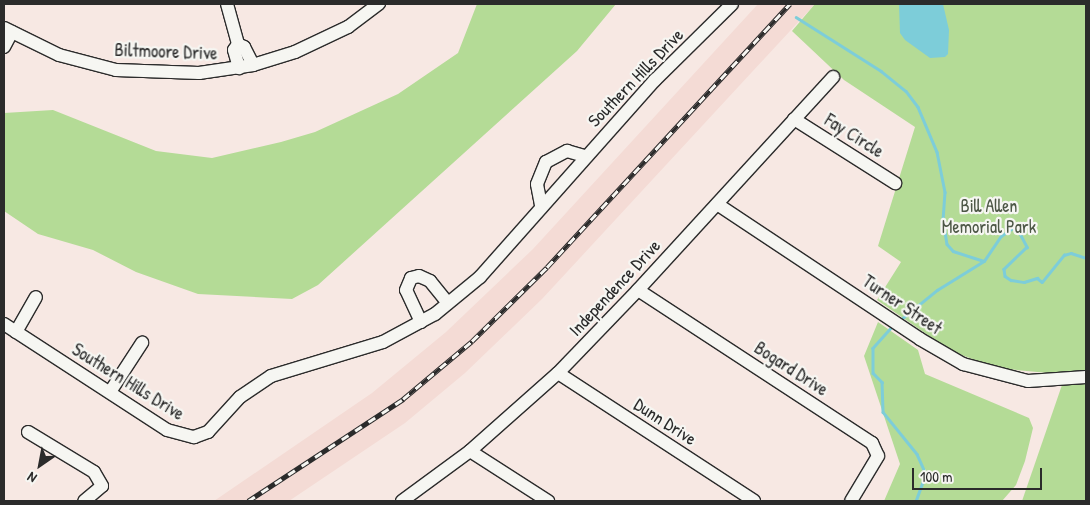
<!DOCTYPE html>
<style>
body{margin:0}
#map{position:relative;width:1090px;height:505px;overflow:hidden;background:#f7e8e3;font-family:"Patrick Hand",sans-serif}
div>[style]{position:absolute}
.built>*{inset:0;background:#f4dbd5}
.green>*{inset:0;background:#b4db96}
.water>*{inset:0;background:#7dcdd9}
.stream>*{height:2.5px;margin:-1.25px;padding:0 1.25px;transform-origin:1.25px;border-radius:1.25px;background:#7dcdd9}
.roads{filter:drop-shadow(1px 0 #2b2b2b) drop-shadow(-1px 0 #2b2b2b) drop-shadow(0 1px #2b2b2b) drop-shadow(0 -1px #2b2b2b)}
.minor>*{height:12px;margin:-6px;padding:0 6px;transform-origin:6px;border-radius:6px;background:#f6f6f2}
.rail>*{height:4.5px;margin-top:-2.25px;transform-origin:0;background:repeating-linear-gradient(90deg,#f6f6f2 0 8px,#2b2b2b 0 16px);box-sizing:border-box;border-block:1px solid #2b2b2b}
span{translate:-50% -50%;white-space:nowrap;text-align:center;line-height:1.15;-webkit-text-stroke:4.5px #f6f6f2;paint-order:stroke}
.street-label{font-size:18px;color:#2b2b2b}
.park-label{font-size:18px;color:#4d5746}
.frame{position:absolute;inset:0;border:5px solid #2b2b2b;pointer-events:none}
.north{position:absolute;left:15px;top:440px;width:50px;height:50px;-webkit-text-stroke:4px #f6f6f2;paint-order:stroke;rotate:213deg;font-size:14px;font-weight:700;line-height:20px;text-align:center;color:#2b2b2b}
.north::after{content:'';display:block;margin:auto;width:18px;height:22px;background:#2b2b2b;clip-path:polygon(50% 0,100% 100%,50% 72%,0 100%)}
.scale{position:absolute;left:912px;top:468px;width:130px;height:22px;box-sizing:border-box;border:2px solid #2b2b2b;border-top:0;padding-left:6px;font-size:15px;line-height:18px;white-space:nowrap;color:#2b2b2b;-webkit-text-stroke:4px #f6f6f2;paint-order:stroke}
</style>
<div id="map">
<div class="built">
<div style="clip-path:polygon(758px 4px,815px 4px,542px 299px,465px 373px,405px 423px,289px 501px,214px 501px,372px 393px,446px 332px,533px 249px)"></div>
</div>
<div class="green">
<div style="clip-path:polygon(477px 4px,616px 4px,577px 51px,318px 285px,292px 299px,198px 294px,136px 272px,93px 250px,38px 234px,4px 211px,4px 113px,53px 110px,156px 151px,212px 158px,281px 142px,315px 132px,398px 94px,458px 53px)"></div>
<div style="clip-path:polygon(815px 4px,1086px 4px,1086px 371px,1048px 373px,996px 368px,951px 351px,877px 300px,901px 262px,878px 246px,915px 127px,844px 80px,792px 31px)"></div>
<div style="clip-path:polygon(878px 322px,918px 350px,925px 374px,1029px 418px,1033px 428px,1025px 461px,1016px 485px,1002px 501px,884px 501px,900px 464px,864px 356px)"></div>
<div style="clip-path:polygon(1086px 383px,1086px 501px,1022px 501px,1062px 385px)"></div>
</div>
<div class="water">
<div style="clip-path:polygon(899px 4px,943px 4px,949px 30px,948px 54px,945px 57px,930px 58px,905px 40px,900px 33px)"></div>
</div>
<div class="stream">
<div style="left:796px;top:17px;width:101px;rotate:32.4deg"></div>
<div style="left:881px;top:71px;width:32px;rotate:39deg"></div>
<div style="left:906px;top:91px;width:20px;rotate:53deg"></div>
<div style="left:918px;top:107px;width:49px;rotate:67.1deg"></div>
<div style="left:937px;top:152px;width:41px;rotate:78.7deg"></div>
<div style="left:945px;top:192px;width:27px;rotate:94deg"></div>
<div style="left:943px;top:219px;width:25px;rotate:81deg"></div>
<div style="left:947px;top:244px;width:9px;rotate:49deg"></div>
<div style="left:953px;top:251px;width:32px;rotate:18deg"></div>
<div style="left:899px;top:321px;width:49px;rotate:-39.2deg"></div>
<div style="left:937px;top:290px;width:55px;rotate:-31.7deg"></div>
<div style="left:984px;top:261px;width:30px;rotate:-56deg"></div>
<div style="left:1001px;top:236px;width:18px;rotate:-34deg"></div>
<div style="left:1016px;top:226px;width:24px;rotate:62deg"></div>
<div style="left:1027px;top:247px;width:32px;rotate:136deg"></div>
<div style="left:1004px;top:269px;width:7px;rotate:82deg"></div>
<div style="left:1005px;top:276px;width:7px;rotate:34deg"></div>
<div style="left:1011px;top:280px;width:13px;rotate:9deg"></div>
<div style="left:1024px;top:282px;width:14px;rotate:-17deg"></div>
<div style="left:1037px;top:278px;width:6px;rotate:39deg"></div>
<div style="left:1042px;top:282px;width:35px;rotate:-51deg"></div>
<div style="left:1064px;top:255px;width:7px;rotate:-16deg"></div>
<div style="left:1071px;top:253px;width:16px;rotate:18deg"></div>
<div style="left:893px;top:326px;width:30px;rotate:132deg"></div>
<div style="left:873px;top:348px;width:25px;rotate:90deg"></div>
<div style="left:873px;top:373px;width:13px;rotate:45deg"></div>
<div style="left:882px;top:382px;width:30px;rotate:88deg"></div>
<div style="left:883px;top:412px;width:54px;rotate:51deg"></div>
<div style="left:917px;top:454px;width:22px;rotate:66deg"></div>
<div style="left:926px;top:474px;width:29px;rotate:110deg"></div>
</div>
<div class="roads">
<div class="minor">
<div style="left:227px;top:4px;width:41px;rotate:74.6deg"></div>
<div style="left:238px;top:44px;width:7px;rotate:124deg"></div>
<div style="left:234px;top:50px;width:19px;rotate:74deg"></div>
<div style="left:4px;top:28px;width:61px;rotate:26.1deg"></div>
<div style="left:59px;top:55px;width:59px;rotate:14.7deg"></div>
<div style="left:116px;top:70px;width:83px;rotate:2.1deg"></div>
<div style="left:199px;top:73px;width:55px;rotate:-8.4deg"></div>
<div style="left:253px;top:65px;width:44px;rotate:-17.2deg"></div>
<div style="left:295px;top:52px;width:59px;rotate:-25.3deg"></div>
<div style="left:348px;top:27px;width:39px;rotate:-37deg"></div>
<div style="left:238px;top:44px;width:7px;rotate:27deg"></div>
<div style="left:244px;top:47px;width:20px;rotate:63deg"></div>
<div style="left:4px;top:47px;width:17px;rotate:-62deg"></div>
<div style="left:794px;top:119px;width:120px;rotate:32.4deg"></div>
<div style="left:717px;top:204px;width:244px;rotate:33.6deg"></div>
<div style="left:920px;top:339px;width:50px;rotate:30.2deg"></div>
<div style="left:963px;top:364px;width:67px;rotate:14.7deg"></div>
<div style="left:1028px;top:381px;width:58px;rotate:-3.9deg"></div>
<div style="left:541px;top:205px;width:21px;rotate:-101deg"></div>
<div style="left:537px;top:184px;width:24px;rotate:-68deg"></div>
<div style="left:546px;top:162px;width:24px;rotate:-28deg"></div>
<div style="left:567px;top:151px;width:19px;rotate:16deg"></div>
<div style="left:638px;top:290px;width:280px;rotate:33.2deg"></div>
<div style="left:872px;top:443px;width:14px;rotate:65deg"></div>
<div style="left:878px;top:456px;width:52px;rotate:121deg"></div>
<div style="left:421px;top:322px;width:35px;rotate:-115deg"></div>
<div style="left:406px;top:290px;width:13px;rotate:-67deg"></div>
<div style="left:411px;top:278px;width:8px;rotate:-14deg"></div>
<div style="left:419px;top:276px;width:12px;rotate:24deg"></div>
<div style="left:430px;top:281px;width:28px;rotate:51deg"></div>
<div style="left:4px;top:324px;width:194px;rotate:33deg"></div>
<div style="left:167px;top:430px;width:28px;rotate:15deg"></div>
<div style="left:194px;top:437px;width:15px;rotate:-20deg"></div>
<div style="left:208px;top:432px;width:47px;rotate:-47.6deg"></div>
<div style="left:240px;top:397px;width:37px;rotate:-34deg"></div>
<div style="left:271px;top:376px;width:117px;rotate:-16.9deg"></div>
<div style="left:383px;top:342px;width:59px;rotate:-28.3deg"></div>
<div style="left:435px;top:314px;width:58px;rotate:-39.4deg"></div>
<div style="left:480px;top:277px;width:264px;rotate:-48.4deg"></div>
<div style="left:655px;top:80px;width:108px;rotate:-44.6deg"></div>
<div style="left:16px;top:332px;width:40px;rotate:-60.3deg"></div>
<div style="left:558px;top:373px;width:234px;rotate:33.1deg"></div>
<div style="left:110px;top:392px;width:59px;rotate:-56.9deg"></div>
<div style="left:28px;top:432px;width:77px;rotate:31.2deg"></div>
<div style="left:94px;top:472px;width:16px;rotate:60deg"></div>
<div style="left:102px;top:486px;width:23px;rotate:140deg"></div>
<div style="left:470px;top:451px;width:93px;rotate:32.7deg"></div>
<div style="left:402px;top:501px;width:84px;rotate:-36.3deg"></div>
<div style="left:470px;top:451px;width:118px;rotate:-41.6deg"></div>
<div style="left:558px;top:373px;width:115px;rotate:-46.1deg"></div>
<div style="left:638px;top:290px;width:289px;rotate:-47.5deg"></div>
</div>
</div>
<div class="rail">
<div style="left:248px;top:501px;width:186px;rotate:-33.3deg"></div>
<div style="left:403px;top:399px;width:90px;rotate:-40deg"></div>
<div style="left:472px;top:341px;width:105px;rotate:-44.6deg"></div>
<div style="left:547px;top:267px;width:358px;rotate:-47.3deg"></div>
</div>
<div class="street-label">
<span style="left:166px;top:52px;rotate:2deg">Biltmoore Drive</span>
<span style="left:636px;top:78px;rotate:-46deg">Southern Hills Drive</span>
<span style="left:854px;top:136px;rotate:32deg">Fay Circle</span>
<span style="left:615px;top:288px;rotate:-47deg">Independence Drive</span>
<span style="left:902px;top:305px;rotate:34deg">Turner Street</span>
<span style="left:791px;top:369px;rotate:33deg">Bogard Drive</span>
<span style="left:128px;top:382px;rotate:32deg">Southern Hills Drive</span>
<span style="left:665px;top:422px;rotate:33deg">Dunn Drive</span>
</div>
<div class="park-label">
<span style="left:989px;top:217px">Bill Allen<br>Memorial Park</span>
</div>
<div class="frame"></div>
<div class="north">N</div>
<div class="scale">100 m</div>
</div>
